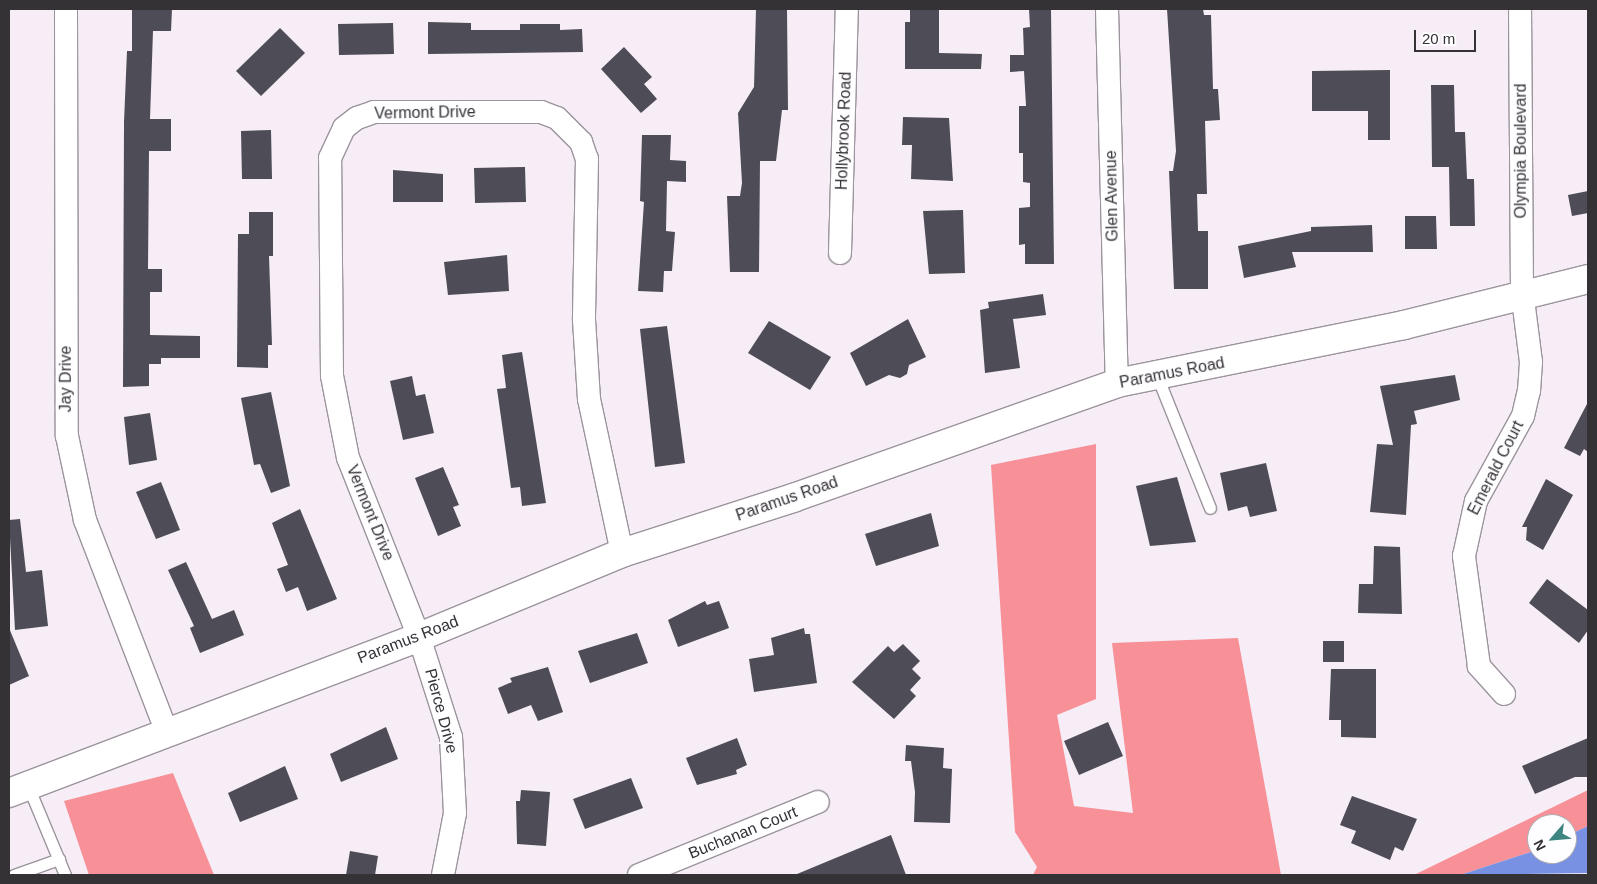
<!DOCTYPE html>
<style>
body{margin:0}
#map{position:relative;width:1597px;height:884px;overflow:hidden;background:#f6edf6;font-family:Helvetica,sans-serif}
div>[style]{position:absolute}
.forest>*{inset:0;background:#f89098}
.water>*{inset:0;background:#7891e3}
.building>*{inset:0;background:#4e4c56}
.roads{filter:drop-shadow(1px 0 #9c949d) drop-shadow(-1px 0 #9c949d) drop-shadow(0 1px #9c949d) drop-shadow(0 -1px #9c949d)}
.lane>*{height:11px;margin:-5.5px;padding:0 5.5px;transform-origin:5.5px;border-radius:5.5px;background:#fff}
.street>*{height:22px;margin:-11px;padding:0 11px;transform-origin:11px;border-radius:11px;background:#fff}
.secondary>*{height:28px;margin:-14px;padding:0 14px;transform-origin:14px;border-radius:14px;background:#fff}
span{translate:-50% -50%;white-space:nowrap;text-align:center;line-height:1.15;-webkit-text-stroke:5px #fefdff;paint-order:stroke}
.street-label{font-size:16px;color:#353235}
.frame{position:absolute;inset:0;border:10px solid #353235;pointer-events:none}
.north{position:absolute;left:1527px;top:814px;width:50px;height:50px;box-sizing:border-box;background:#fefdff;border:1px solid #aeacae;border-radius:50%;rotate:243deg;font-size:14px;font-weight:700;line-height:20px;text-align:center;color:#353235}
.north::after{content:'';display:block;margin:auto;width:18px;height:22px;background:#3e8582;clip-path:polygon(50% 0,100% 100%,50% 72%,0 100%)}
.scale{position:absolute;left:1414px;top:30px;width:62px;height:22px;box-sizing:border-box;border:2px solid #353235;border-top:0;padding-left:6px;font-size:15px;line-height:18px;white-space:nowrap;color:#353235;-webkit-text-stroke:4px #fefdff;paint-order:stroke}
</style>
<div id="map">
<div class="forest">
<div style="clip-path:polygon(1096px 444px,1096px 699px,1057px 715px,1074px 806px,1133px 813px,1112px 643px,1238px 638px,1281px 875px,1033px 875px,1037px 867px,1015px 832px,991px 465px)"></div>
<div style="clip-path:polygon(173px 773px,214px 875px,89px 875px,64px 801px)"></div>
<div style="clip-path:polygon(1588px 790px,1588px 826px,1567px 836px,1567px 824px,1537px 824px,1537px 850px,1460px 875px,1414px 875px)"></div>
</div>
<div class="water">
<div style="clip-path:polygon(1588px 826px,1588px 873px,1460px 875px,1537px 850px,1537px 854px,1567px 854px,1567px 836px)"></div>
</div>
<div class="building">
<div style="clip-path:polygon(132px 9px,172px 9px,171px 31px,153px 31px,150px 119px,171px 119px,171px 151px,149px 151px,148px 269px,162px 269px,162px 292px,150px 292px,150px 335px,200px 336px,200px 358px,161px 358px,161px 364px,149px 364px,149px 386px,123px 387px,124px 122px,127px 51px,132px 51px)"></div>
<div style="clip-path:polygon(756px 9px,787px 9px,788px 110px,782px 110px,776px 161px,760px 161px,759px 272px,730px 272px,727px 196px,740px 196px,742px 183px,738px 113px,754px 87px)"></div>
<div style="clip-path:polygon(910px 9px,939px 9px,939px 53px,982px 54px,981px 69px,905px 69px,905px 22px,910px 22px)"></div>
<div style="clip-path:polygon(1029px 9px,1051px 9px,1054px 264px,1025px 264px,1025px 244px,1019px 245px,1019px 208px,1030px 207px,1030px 183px,1023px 182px,1023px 153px,1019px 153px,1019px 106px,1026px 106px,1024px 71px,1010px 72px,1010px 55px,1024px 55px,1023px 28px,1030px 27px)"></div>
<div style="clip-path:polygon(1167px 9px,1203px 9px,1204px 15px,1211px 15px,1213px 89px,1218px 89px,1220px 120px,1205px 121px,1207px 194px,1197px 194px,1198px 231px,1208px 231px,1208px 289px,1174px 289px,1169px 171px,1173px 171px,1176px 151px)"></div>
<div style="clip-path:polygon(428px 22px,471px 23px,471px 30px,520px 30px,520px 24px,560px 24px,560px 30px,582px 29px,583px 52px,428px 54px)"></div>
<div style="clip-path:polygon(393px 23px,394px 54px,339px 55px,338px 24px)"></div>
<div style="clip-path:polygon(280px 28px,305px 53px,261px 96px,236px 71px)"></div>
<div style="clip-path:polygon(624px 47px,652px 77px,644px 84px,657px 99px,641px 113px,601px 69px)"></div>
<div style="clip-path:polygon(1390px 70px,1390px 140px,1368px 140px,1368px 111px,1312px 111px,1312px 71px)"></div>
<div style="clip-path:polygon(1431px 85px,1454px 85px,1455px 132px,1465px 132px,1467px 179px,1474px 179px,1475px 226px,1450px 226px,1449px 167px,1432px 167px)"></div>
<div style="clip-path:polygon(903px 117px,949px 118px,953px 181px,911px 179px,912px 145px,902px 145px)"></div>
<div style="clip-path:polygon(271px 130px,272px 179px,242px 179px,241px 131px)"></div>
<div style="clip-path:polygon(642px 135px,671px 135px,670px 160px,686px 161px,686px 182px,667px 181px,666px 231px,675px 232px,672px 271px,664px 271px,663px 292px,638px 291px,644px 202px,640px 201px)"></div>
<div style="clip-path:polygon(525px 167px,526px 202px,475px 203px,474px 168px)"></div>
<div style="clip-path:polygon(393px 170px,443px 174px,443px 202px,393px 202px)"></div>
<div style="clip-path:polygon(1588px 191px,1588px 213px,1572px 216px,1568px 195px)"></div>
<div style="clip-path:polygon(963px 210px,965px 273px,929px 274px,923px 211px)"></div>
<div style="clip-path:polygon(249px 212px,273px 212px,273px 256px,269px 256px,272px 345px,268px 345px,268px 368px,237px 367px,238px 234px,249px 234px)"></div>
<div style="clip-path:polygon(1405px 216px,1436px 216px,1437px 249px,1405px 249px)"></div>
<div style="clip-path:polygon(1372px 225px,1373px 252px,1292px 252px,1296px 267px,1244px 278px,1238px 246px,1311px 231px,1311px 227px)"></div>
<div style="clip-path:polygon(507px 255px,509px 291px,448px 295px,444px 262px)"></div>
<div style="clip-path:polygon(1043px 294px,1046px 315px,1013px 319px,1020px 368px,985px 373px,980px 310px,989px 308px,988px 302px)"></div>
<div style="clip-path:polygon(908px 319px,926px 357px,909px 365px,907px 374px,900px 378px,889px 375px,866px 386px,850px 353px)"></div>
<div style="clip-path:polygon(769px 321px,831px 357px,810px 390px,748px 353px)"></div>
<div style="clip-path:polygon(667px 326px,685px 463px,655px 467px,640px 329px)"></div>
<div style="clip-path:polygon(522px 352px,546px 503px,522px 506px,520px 487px,511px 488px,497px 389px,506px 388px,502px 355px)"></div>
<div style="clip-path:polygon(1455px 375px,1460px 400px,1414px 411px,1417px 424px,1411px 425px,1406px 515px,1370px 512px,1377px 444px,1393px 445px,1380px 386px)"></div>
<div style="clip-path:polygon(412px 376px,416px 396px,425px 394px,434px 433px,403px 440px,390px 381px)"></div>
<div style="clip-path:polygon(271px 392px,290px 486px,271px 493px,260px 464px,254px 465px,241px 398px)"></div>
<div style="clip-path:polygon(1588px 402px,1588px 452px,1584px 449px,1580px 456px,1564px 448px)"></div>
<div style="clip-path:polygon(150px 413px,157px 460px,129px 465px,124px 417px)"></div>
<div style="clip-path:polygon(1266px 463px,1277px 511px,1250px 517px,1247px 506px,1228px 511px,1220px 473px)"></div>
<div style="clip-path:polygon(443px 467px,459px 505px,453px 507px,461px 526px,438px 536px,415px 478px)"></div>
<div style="clip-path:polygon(1177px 477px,1196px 542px,1150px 546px,1136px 486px)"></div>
<div style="clip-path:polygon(1546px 479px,1573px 495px,1543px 550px,1526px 540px,1527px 527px,1522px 527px)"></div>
<div style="clip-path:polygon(161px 482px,180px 530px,156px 539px,136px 492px)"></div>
<div style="clip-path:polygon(300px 509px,337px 599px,307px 611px,298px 587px,286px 592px,277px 569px,288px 565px,272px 523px)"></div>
<div style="clip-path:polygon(931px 513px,939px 546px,876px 566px,865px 534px)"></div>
<div style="clip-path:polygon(20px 519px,26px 572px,42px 570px,48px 626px,15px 630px,9px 520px)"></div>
<div style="clip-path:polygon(1374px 546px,1400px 547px,1402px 614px,1358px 613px,1359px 584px,1373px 584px)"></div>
<div style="clip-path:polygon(186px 562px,212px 619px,234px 610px,244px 635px,200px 653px,190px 628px,194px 626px,168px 570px)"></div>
<div style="clip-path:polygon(1547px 579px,1588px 610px,1588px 630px,1579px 643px,1529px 603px)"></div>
<div style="clip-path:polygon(705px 601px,707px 605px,719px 601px,729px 628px,678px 647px,668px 620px)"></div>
<div style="clip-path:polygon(9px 628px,29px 676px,9px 685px)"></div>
<div style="clip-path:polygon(804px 628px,805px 634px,810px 634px,817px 683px,754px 692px,749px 659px,774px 655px,771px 638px)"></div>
<div style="clip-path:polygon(637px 633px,648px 663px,590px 683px,578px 651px)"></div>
<div style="clip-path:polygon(1323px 641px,1344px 641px,1344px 662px,1323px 662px)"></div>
<div style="clip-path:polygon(903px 644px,920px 661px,912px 669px,921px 678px,910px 690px,916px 696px,894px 719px,852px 682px,888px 646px,894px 652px)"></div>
<div style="clip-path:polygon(548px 667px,563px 712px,538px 721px,531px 705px,508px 714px,498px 688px,512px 682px,510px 678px)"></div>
<div style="clip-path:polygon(1331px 669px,1376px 669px,1376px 738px,1341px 737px,1341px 720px,1329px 720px)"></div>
<div style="clip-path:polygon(1108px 722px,1123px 756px,1079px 775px,1064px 741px)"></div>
<div style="clip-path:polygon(386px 727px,398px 759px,341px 782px,330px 754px)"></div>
<div style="clip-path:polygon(737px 738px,747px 765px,736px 770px,737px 774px,697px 785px,686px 758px)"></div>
<div style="clip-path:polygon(1588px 738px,1588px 777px,1575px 777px,1535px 794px,1522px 766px)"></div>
<div style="clip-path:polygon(906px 745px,944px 748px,943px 768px,952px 769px,950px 823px,914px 822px,915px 792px,911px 761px,905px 761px)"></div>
<div style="clip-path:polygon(285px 766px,298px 799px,240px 822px,228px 793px)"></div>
<div style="clip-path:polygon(631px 778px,643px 808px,585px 829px,573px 799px)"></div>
<div style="clip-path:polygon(521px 790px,550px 792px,546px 846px,517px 844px,516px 801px,520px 801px)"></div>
<div style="clip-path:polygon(1352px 796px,1417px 819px,1403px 851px,1395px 847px,1390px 860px,1351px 843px,1356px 831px,1340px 825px)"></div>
<div style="clip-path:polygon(891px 835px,906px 875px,797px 875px,797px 874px)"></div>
<div style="clip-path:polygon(350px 851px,378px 856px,375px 875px,346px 875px)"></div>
</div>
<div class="roads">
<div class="lane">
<div style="left:1157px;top:376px;width:142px;rotate:68.1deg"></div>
<div style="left:28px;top:786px;width:96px;rotate:67.4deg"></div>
<div style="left:14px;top:875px;width:48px;rotate:-19.6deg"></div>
</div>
<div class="street">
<div style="left:66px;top:9px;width:427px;rotate:89.9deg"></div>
<div style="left:67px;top:436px;width:86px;rotate:77.9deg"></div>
<div style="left:85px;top:520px;width:228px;rotate:68.9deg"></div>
<div style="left:1107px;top:9px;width:374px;rotate:88.5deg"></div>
<div style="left:840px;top:253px;width:244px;rotate:-88.4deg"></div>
<div style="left:1504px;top:694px;width:38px;rotate:-132deg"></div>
<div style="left:1479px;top:666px;width:111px;rotate:-97.8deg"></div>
<div style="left:1464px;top:556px;width:56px;rotate:-77.7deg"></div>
<div style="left:1476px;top:501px;width:97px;rotate:-61.1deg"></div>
<div style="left:1523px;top:416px;width:26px;rotate:-77deg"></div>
<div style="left:1529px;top:391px;width:29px;rotate:-86deg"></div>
<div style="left:1531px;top:362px;width:71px;rotate:-97.3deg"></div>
<div style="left:1522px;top:292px;width:283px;rotate:-90.4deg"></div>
<div style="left:443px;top:875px;width:63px;rotate:-79deg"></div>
<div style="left:455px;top:813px;width:76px;rotate:-93deg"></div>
<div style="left:451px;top:737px;width:105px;rotate:-107.7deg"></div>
<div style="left:419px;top:637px;width:193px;rotate:-111.6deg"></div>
<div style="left:348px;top:458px;width:84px;rotate:-101deg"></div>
<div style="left:332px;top:376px;width:218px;rotate:-90.5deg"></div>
<div style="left:330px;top:158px;width:33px;rotate:-65deg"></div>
<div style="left:344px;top:128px;width:16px;rotate:-38deg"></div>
<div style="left:357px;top:118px;width:18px;rotate:-19deg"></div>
<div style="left:374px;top:112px;width:167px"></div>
<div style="left:541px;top:112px;width:17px;rotate:21deg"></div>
<div style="left:557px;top:118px;width:34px;rotate:45deg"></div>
<div style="left:581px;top:142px;width:18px;rotate:71deg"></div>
<div style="left:587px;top:159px;width:161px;rotate:91.1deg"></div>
<div style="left:584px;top:320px;width:79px;rotate:86.4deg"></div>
<div style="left:589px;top:399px;width:157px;rotate:77.9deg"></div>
<div style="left:639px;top:875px;width:193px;rotate:-22.2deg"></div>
</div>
<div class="secondary">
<div style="left:9px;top:793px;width:439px;rotate:-20.8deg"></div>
<div style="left:419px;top:637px;width:220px;rotate:-22.5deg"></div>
<div style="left:622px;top:553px;width:180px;rotate:-17.8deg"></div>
<div style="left:793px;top:498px;width:344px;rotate:-19.5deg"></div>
<div style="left:1117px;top:383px;width:293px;rotate:-11.4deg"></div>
<div style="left:1404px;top:325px;width:190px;rotate:-14deg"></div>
</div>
</div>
<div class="street-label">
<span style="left:425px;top:113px;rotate:-1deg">Vermont Drive</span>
<span style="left:844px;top:131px;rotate:-88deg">Hollybrook Road</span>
<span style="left:1521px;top:151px;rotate:-90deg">Olympia Boulevard</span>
<span style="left:1112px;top:196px;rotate:-91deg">Glen Avenue</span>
<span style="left:1172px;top:373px;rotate:-11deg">Paramus Road</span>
<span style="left:66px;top:379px;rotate:-90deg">Jay Drive</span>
<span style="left:1496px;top:468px;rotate:-63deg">Emerald Court</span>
<span style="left:787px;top:499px;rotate:-19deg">Paramus Road</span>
<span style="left:370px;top:513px;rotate:68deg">Vermont Drive</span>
<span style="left:408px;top:640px;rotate:-21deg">Paramus Road</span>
<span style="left:441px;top:711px;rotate:75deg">Pierce Drive</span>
<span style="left:743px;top:833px;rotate:-22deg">Buchanan Court</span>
</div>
<div class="frame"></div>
<div class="north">N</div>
<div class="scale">20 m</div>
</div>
